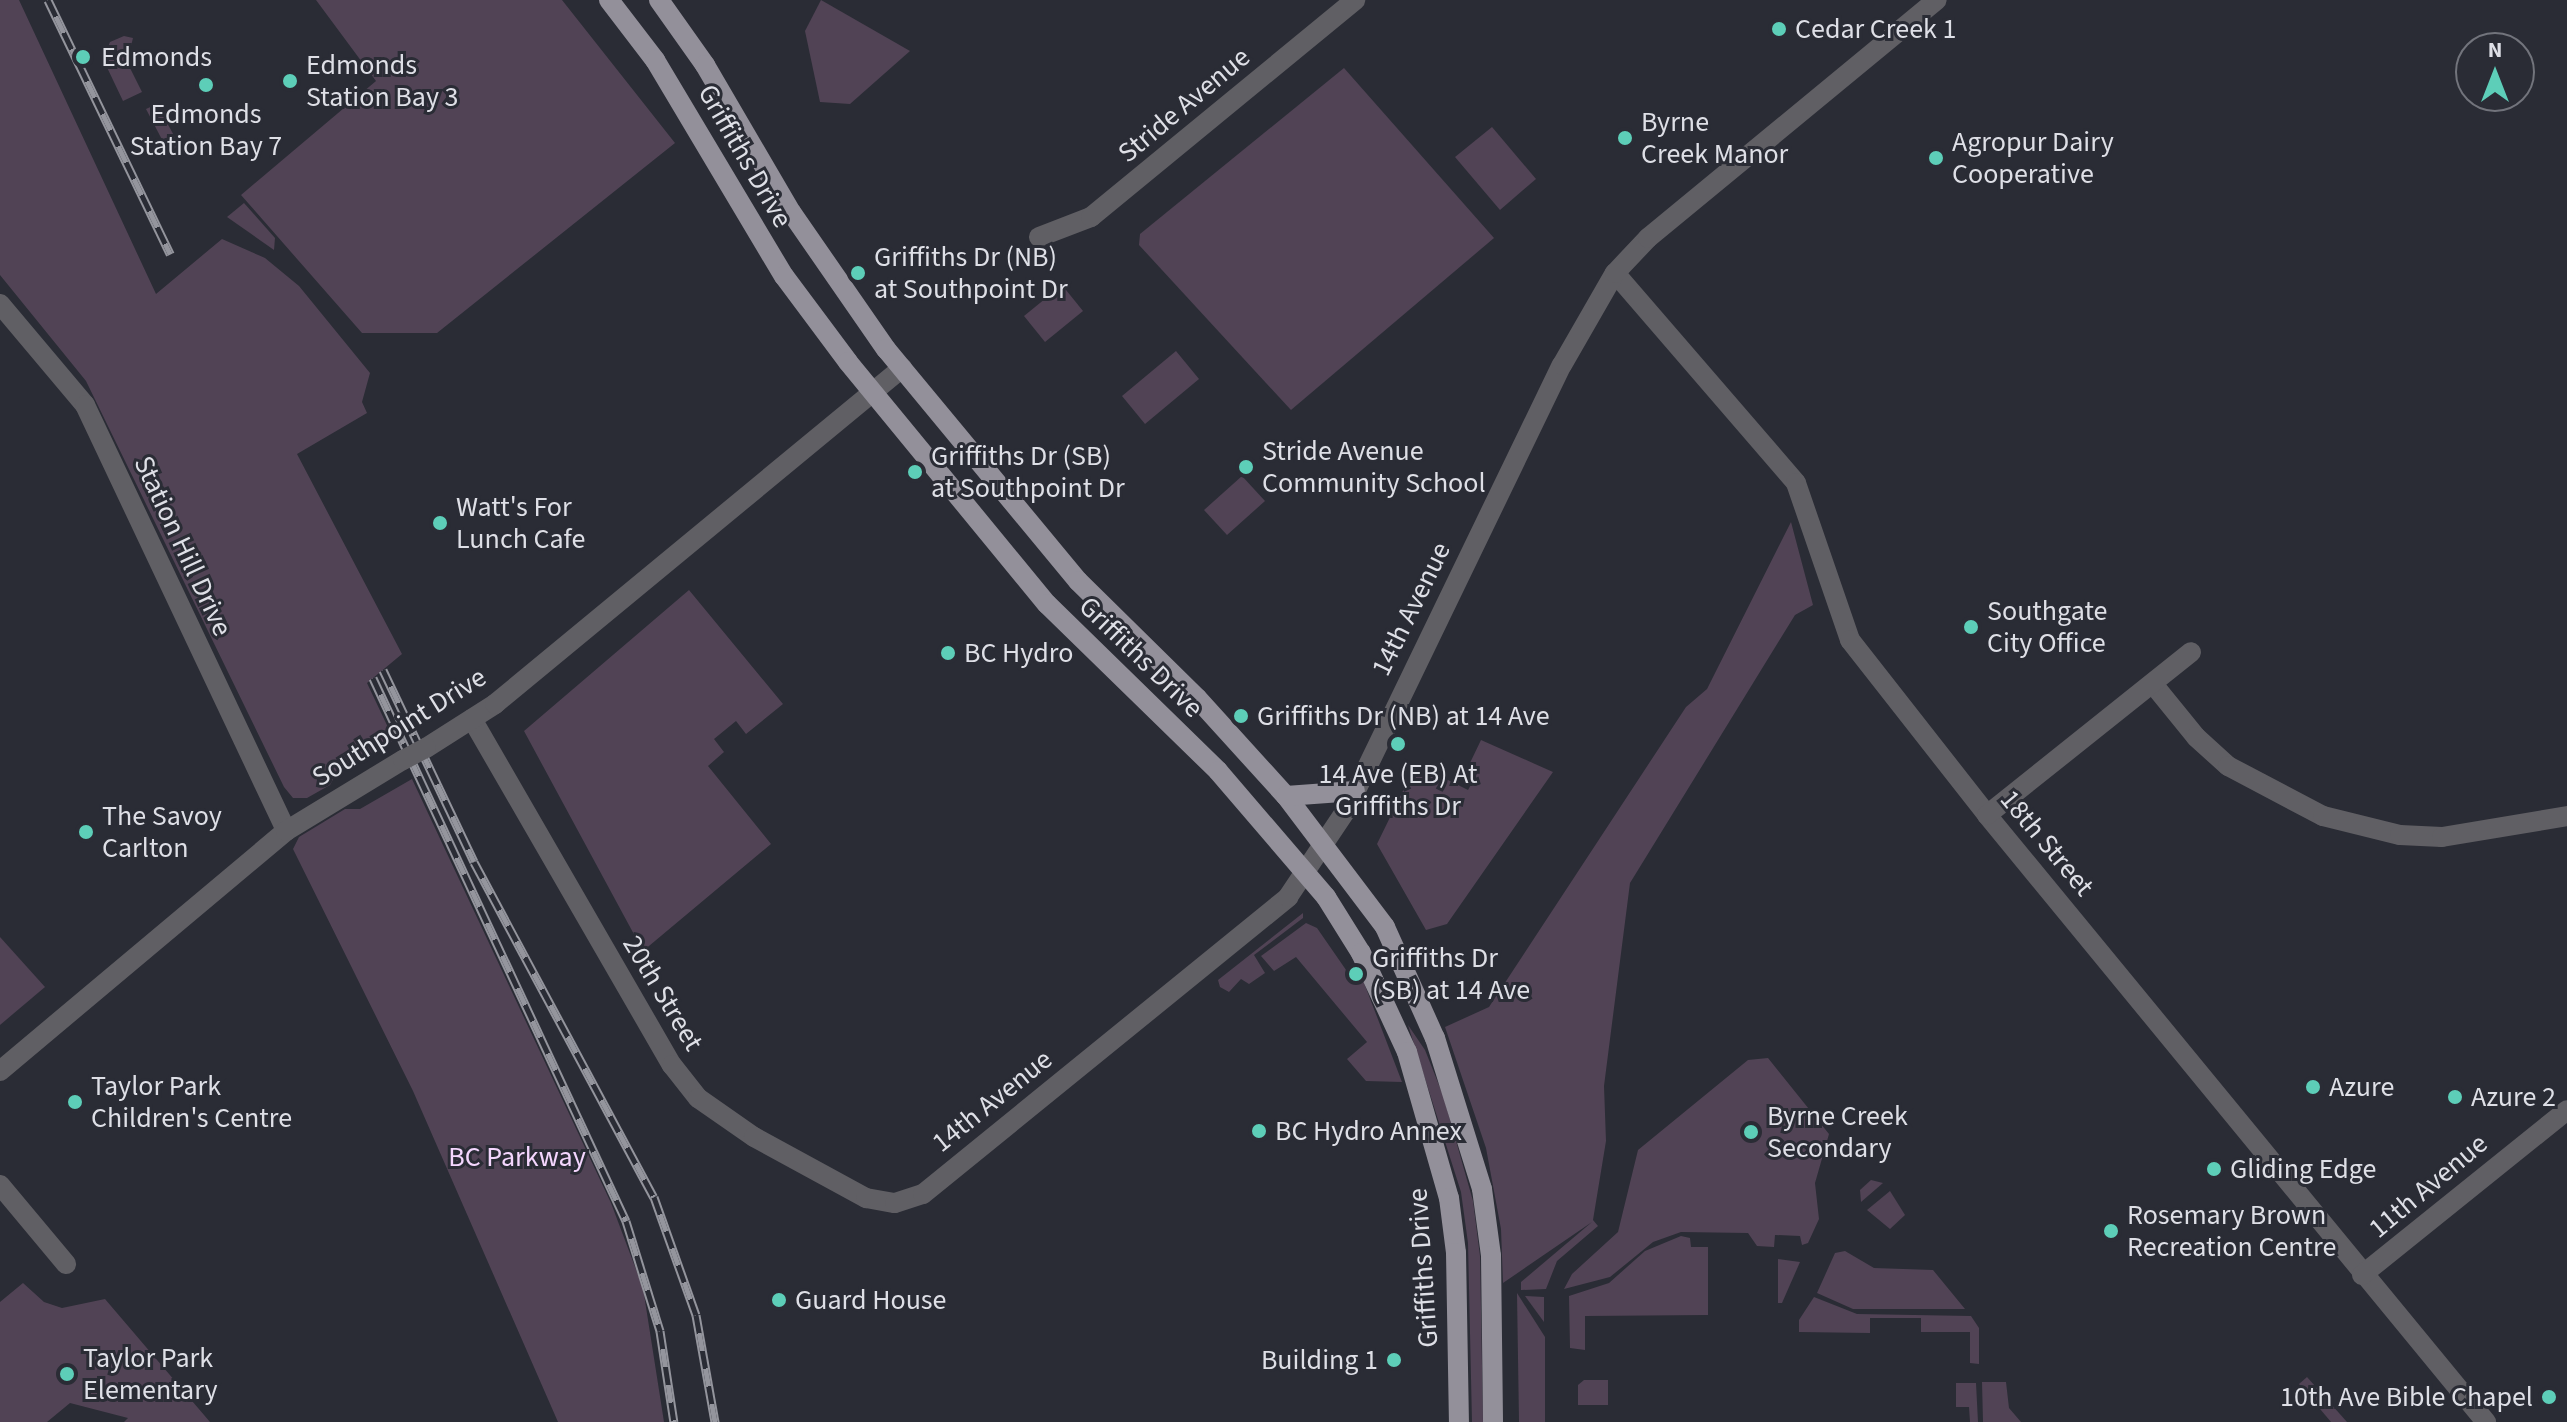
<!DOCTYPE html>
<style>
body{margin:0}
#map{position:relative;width:2567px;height:1422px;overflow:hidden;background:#2a2c35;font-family:"Source Sans 3",sans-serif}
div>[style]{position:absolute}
.green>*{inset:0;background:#514355}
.minor>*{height:20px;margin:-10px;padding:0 10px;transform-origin:10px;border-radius:10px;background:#605f64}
.major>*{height:20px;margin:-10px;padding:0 10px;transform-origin:10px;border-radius:10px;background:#93909a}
.rail>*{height:9px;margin-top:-4.5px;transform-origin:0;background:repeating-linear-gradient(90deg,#2a2c35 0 18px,#94959d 0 36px);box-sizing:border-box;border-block:2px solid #94959d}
.minor-bridge>*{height:20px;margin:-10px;padding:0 10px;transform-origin:10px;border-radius:10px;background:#605f64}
.dots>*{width:22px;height:22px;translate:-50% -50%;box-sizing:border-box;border:4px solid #2a2c35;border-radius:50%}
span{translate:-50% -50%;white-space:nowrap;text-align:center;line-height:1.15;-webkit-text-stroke:6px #2a2c35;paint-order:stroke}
.poi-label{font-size:28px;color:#dedfe6}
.left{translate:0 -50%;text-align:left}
.right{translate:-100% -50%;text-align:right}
.street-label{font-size:28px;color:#dedfe6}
.park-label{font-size:28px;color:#f4d6fe}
.north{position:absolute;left:2455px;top:32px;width:80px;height:80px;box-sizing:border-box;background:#2a2c35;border:2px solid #72747c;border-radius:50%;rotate:0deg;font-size:22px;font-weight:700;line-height:32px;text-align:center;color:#dedfe6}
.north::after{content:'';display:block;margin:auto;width:28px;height:36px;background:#5dceb8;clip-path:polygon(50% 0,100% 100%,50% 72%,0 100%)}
</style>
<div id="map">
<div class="green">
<div style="clip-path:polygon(0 0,19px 0,156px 294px,222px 239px,265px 258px,299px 286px,370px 373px,362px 402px,367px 413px,297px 454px,402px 654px,367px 683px,394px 740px,337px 772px,330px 785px,307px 798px,293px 798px,284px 787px,86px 381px,0 275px)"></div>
<div style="clip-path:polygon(316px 0,562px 0,675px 143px,437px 333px,362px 333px,241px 195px,376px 81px)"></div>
<div style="clip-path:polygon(821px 0,910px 51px,850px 104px,820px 102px,805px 31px)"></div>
<div style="clip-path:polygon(124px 36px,133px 38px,127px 62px,142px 92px,123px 101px,103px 59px,110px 42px)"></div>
<div style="clip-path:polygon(1344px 68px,1494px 238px,1291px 410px,1139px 245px,1140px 234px)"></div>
<div style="clip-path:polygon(157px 104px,179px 145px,169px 153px,146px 109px)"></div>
<div style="clip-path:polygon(1492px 127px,1536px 179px,1500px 210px,1455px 157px)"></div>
<div style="clip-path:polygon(244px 203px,275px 238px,274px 250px,227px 217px)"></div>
<div style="clip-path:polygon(1062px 285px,1083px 311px,1045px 342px,1024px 316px)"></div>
<div style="clip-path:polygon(1176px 351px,1199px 379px,1145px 424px,1122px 396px)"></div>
<div style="clip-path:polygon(1242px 476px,1265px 501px,1227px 535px,1204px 510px)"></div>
<div style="clip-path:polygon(1791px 522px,1813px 605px,1795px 615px,1630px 883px,1604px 1086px,1606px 1141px,1593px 1220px,1598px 1226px,1557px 1261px,1546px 1289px,1521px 1290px,1521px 1282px,1592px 1222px,1503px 1283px,1501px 1229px,1486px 1148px,1445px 1027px,1489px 1007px,1686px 707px,1707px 689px)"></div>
<div style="clip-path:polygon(689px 590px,783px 704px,746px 734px,736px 721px,714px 739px,724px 752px,708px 766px,771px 844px,643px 951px,524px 731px)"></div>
<div style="clip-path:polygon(1481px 740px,1553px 772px,1447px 924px,1426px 930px,1377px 844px,1416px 764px,1468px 790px,1479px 770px,1469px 765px)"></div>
<div style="clip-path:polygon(412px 779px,611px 1203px,643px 1288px,664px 1422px,558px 1422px,413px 1091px,293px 849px,299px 837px,345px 809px,360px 809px)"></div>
<div style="clip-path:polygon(1303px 913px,1303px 918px,1254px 955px,1265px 973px,1249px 984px,1241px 979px,1229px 992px,1220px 987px,1218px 980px)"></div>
<div style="clip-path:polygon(1306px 923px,1317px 928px,1353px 980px,1361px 975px,1402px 1082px,1366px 1081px,1347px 1059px,1367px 1042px,1296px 957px,1274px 971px,1261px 956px)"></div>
<div style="clip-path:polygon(0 937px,45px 987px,0 1025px)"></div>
<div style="clip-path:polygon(1408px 1025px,1425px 1050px,1443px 1095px,1473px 1201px,1480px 1256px,1483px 1422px,1472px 1422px,1468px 1243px,1461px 1192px)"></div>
<div style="clip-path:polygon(1768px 1058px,1829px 1134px,1815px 1183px,1819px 1219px,1808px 1243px,1802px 1245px,1800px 1236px,1775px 1235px,1774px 1247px,1757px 1246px,1748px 1233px,1681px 1232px,1653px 1242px,1610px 1277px,1564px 1289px,1572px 1274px,1618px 1232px,1638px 1150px,1748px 1060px)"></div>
<div style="clip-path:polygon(1871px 1180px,1883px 1183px,1861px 1202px,1860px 1190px)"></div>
<div style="clip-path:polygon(1890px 1191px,1905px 1215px,1890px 1229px,1867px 1210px)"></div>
<div style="clip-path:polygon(1681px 1236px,1690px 1238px,1691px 1247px,1708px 1247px,1708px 1315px,1585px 1316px,1585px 1350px,1570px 1348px,1569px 1296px,1609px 1283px,1645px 1251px)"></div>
<div style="clip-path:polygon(1845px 1251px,1874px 1268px,1933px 1270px,1965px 1309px,1853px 1309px,1817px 1293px,1835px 1253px)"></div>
<div style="clip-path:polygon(1778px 1259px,1800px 1262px,1782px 1303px,1778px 1303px)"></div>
<div style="clip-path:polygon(23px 1283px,44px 1302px,62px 1308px,105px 1299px,210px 1422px,124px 1422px,128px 1418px,70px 1403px,47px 1422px,0 1422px,0 1302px)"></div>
<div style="clip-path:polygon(1517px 1293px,1545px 1337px,1545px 1422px,1519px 1422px)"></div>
<div style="clip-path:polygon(1526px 1296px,1544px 1297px,1544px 1322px,1525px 1296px)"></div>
<div style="clip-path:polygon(1814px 1297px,1857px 1314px,1971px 1316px,1979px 1328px,1979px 1364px,1970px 1363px,1970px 1332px,1921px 1332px,1921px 1318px,1870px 1318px,1870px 1333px,1799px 1332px,1799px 1320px)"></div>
<div style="clip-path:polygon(2307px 1377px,2347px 1422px,2331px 1422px,2299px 1384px)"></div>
<div style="clip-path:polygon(1584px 1380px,1608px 1380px,1608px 1405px,1578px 1405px,1578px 1385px)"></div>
<div style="clip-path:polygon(2006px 1382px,2009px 1408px,2021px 1422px,1983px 1422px,1982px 1382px)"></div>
<div style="clip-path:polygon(1956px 1383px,1976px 1383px,1978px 1422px,1970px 1422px,1969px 1407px,1956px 1407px)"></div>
</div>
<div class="minor">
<div style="left:1039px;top:237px;width:56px;rotate:-21deg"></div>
<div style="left:1091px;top:217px;width:342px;rotate:-39.4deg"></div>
<div style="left:1615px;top:273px;width:277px;rotate:49.2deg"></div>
<div style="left:1796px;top:483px;width:166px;rotate:71deg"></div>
<div style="left:1850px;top:640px;width:222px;rotate:51.9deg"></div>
<div style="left:1987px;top:815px;width:786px;rotate:50.58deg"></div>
<div style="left:0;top:304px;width:132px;rotate:49.9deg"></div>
<div style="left:85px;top:405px;width:471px;rotate:64.7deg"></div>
<div style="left:2153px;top:684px;width:68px;rotate:50.9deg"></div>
<div style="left:2196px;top:737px;width:43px;rotate:42.2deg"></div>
<div style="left:2228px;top:766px;width:107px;rotate:27.8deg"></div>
<div style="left:2323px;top:816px;width:79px;rotate:13.9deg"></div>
<div style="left:2400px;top:835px;width:42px;rotate:2.7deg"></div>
<div style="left:2442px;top:837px;width:127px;rotate:-9.5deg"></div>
<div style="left:472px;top:719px;width:400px;rotate:60deg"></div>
<div style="left:672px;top:1065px;width:42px;rotate:51.8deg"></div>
<div style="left:698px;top:1098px;width:68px;rotate:34.9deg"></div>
<div style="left:754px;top:1137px;width:128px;rotate:28.6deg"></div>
<div style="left:866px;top:1198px;width:29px;rotate:10deg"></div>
<div style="left:895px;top:1203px;width:29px;rotate:-18deg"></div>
<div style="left:923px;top:1194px;width:471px;rotate:-39.1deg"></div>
<div style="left:1288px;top:897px;width:106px;rotate:-56.2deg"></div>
<div style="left:1347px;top:809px;width:493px;rotate:-64.2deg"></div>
<div style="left:1562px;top:365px;width:106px;rotate:-60.1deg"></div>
<div style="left:1615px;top:273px;width:48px;rotate:-46.7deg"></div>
<div style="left:1648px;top:238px;width:374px;rotate:-39.5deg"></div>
<div style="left:426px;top:748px;width:82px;rotate:-32.5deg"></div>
<div style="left:495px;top:704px;width:528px;rotate:-39.54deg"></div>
<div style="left:1987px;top:815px;width:261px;rotate:-38.6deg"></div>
<div style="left:0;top:1071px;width:373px;rotate:-40deg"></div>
<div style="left:286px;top:831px;width:137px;rotate:-31.3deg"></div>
<div style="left:0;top:1185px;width:103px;rotate:50.1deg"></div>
<div style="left:2362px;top:1275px;width:263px;rotate:-38.8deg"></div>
</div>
<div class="major">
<div style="left:609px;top:0;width:76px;rotate:52.5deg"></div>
<div style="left:655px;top:60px;width:252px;rotate:59.2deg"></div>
<div style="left:784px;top:276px;width:107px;rotate:53.3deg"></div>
<div style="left:848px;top:362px;width:313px;rotate:50.6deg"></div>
<div style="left:1047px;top:604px;width:239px;rotate:44.3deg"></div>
<div style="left:1218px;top:771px;width:166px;rotate:49.4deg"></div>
<div style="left:1326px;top:897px;width:66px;rotate:58deg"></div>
<div style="left:1361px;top:953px;width:109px;rotate:65.1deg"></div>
<div style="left:1407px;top:1052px;width:152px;rotate:74deg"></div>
<div style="left:1449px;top:1198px;width:55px;rotate:82.7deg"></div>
<div style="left:1456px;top:1253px;width:169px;rotate:89deg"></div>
<div style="left:659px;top:0;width:80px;rotate:54.7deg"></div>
<div style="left:705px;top:65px;width:170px;rotate:59.7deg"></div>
<div style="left:791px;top:212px;width:167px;rotate:55.3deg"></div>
<div style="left:886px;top:349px;width:301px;rotate:50.4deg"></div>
<div style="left:1078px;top:581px;width:167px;rotate:44.5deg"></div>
<div style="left:1197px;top:698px;width:132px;rotate:47.8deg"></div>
<div style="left:1286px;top:796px;width:164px;rotate:52.9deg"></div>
<div style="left:1385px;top:927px;width:122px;rotate:65.8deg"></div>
<div style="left:1435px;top:1038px;width:158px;rotate:72.7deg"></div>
<div style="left:1482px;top:1189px;width:68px;rotate:82.3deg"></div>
<div style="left:1491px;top:1256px;width:166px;rotate:89.3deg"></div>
<div style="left:1286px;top:796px;width:69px;rotate:-4.1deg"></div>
</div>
<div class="rail">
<div style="left:48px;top:0;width:282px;rotate:64.3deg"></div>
<div style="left:383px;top:670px;width:212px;rotate:64.6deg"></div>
<div style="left:474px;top:862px;width:380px;rotate:61.8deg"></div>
<div style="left:654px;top:1197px;width:125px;rotate:70.4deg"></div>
<div style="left:696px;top:1315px;width:109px;rotate:79.9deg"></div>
<div style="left:373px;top:678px;width:599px;rotate:65.02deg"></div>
<div style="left:626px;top:1221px;width:115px;rotate:72.8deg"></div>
<div style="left:660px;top:1331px;width:92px;rotate:81.3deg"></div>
</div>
<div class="minor-bridge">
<div style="left:403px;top:760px;width:26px;rotate:-28deg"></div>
</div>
<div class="dots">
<div style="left:1779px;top:29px;background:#5dceb8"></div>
<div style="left:83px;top:57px;background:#5dceb8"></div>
<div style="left:290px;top:81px;background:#5dceb8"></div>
<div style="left:206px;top:85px;background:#5dceb8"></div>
<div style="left:1625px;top:138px;background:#5dceb8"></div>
<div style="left:1936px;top:158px;background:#5dceb8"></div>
<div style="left:858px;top:273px;background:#5dceb8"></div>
<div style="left:1246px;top:467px;background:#5dceb8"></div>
<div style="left:915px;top:472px;background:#5dceb8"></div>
<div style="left:440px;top:523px;background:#5dceb8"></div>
<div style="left:1971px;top:627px;background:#5dceb8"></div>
<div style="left:948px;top:653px;background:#5dceb8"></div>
<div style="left:1241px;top:716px;background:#5dceb8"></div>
<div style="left:1398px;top:744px;background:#5dceb8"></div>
<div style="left:86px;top:832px;background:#5dceb8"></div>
<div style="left:1356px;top:974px;background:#5dceb8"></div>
<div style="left:2313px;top:1087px;background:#5dceb8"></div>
<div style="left:2455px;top:1097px;background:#5dceb8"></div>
<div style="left:75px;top:1102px;background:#5dceb8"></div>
<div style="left:1259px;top:1131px;background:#5dceb8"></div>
<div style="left:1751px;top:1132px;background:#5dceb8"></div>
<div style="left:2214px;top:1169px;background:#5dceb8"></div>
<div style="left:2111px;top:1231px;background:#5dceb8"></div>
<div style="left:779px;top:1300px;background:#5dceb8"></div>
<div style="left:1394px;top:1360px;background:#5dceb8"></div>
<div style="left:67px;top:1374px;background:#5dceb8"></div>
<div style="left:2549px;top:1397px;background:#5dceb8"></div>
</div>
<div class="poi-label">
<span class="left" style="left:1795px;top:29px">Cedar Creek 1</span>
<span class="left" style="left:101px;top:57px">Edmonds</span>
<span class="left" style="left:306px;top:81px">Edmonds<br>Station Bay 3</span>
<span style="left:206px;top:130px">Edmonds<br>Station Bay 7</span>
<span class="left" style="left:1641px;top:138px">Byrne<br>Creek Manor</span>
<span class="left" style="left:1952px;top:158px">Agropur Dairy<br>Cooperative</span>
<span class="left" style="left:874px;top:273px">Griffiths Dr (NB)<br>at Southpoint Dr</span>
<span class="left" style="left:1262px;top:467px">Stride Avenue<br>Community School</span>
<span class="left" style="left:931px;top:472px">Griffiths Dr (SB)<br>at Southpoint Dr</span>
<span class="left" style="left:456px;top:523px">Watt's For<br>Lunch Cafe</span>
<span class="left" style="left:1987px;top:627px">Southgate<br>City Office</span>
<span class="left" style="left:964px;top:653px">BC Hydro</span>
<span class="left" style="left:1257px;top:716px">Griffiths Dr (NB) at 14 Ave</span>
<span style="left:1398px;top:790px">14 Ave (EB) At<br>Griffiths Dr</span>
<span class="left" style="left:102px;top:832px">The Savoy<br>Carlton</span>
<span class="left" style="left:1372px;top:974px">Griffiths Dr<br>(SB) at 14 Ave</span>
<span class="left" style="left:91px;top:1102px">Taylor Park<br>Children's Centre</span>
<span class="left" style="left:2329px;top:1087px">Azure</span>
<span class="left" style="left:2471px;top:1097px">Azure 2</span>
<span class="left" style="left:1767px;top:1132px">Byrne Creek<br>Secondary</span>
<span class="left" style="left:1275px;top:1131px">BC Hydro Annex</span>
<span class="left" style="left:2230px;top:1169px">Gliding Edge</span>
<span class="left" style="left:2127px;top:1231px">Rosemary Brown<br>Recreation Centre</span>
<span class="left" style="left:795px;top:1300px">Guard House</span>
<span class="left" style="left:83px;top:1374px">Taylor Park<br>Elementary</span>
<span class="right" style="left:1378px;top:1360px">Building 1</span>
<span class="right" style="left:2533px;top:1397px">10th Ave Bible Chapel</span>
</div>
<div class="street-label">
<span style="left:1184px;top:105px;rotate:-40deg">Stride Avenue</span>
<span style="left:745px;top:156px;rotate:60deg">Griffiths Drive</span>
<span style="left:183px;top:546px;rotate:65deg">Station Hill Drive</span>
<span style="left:1411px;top:609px;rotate:-64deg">14th Avenue</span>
<span style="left:1141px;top:657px;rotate:44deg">Griffiths Drive</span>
<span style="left:399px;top:727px;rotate:-32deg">Southpoint Drive</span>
<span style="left:2047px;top:843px;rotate:50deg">18th Street</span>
<span style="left:663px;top:993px;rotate:59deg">20th Street</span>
<span style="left:992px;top:1101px;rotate:-39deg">14th Avenue</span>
<span style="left:2428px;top:1186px;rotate:-40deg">11th Avenue</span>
<span style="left:1423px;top:1268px;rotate:-94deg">Griffiths Drive</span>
</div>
<div class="park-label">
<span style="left:517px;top:1157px">BC Parkway</span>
</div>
<div class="north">N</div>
</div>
